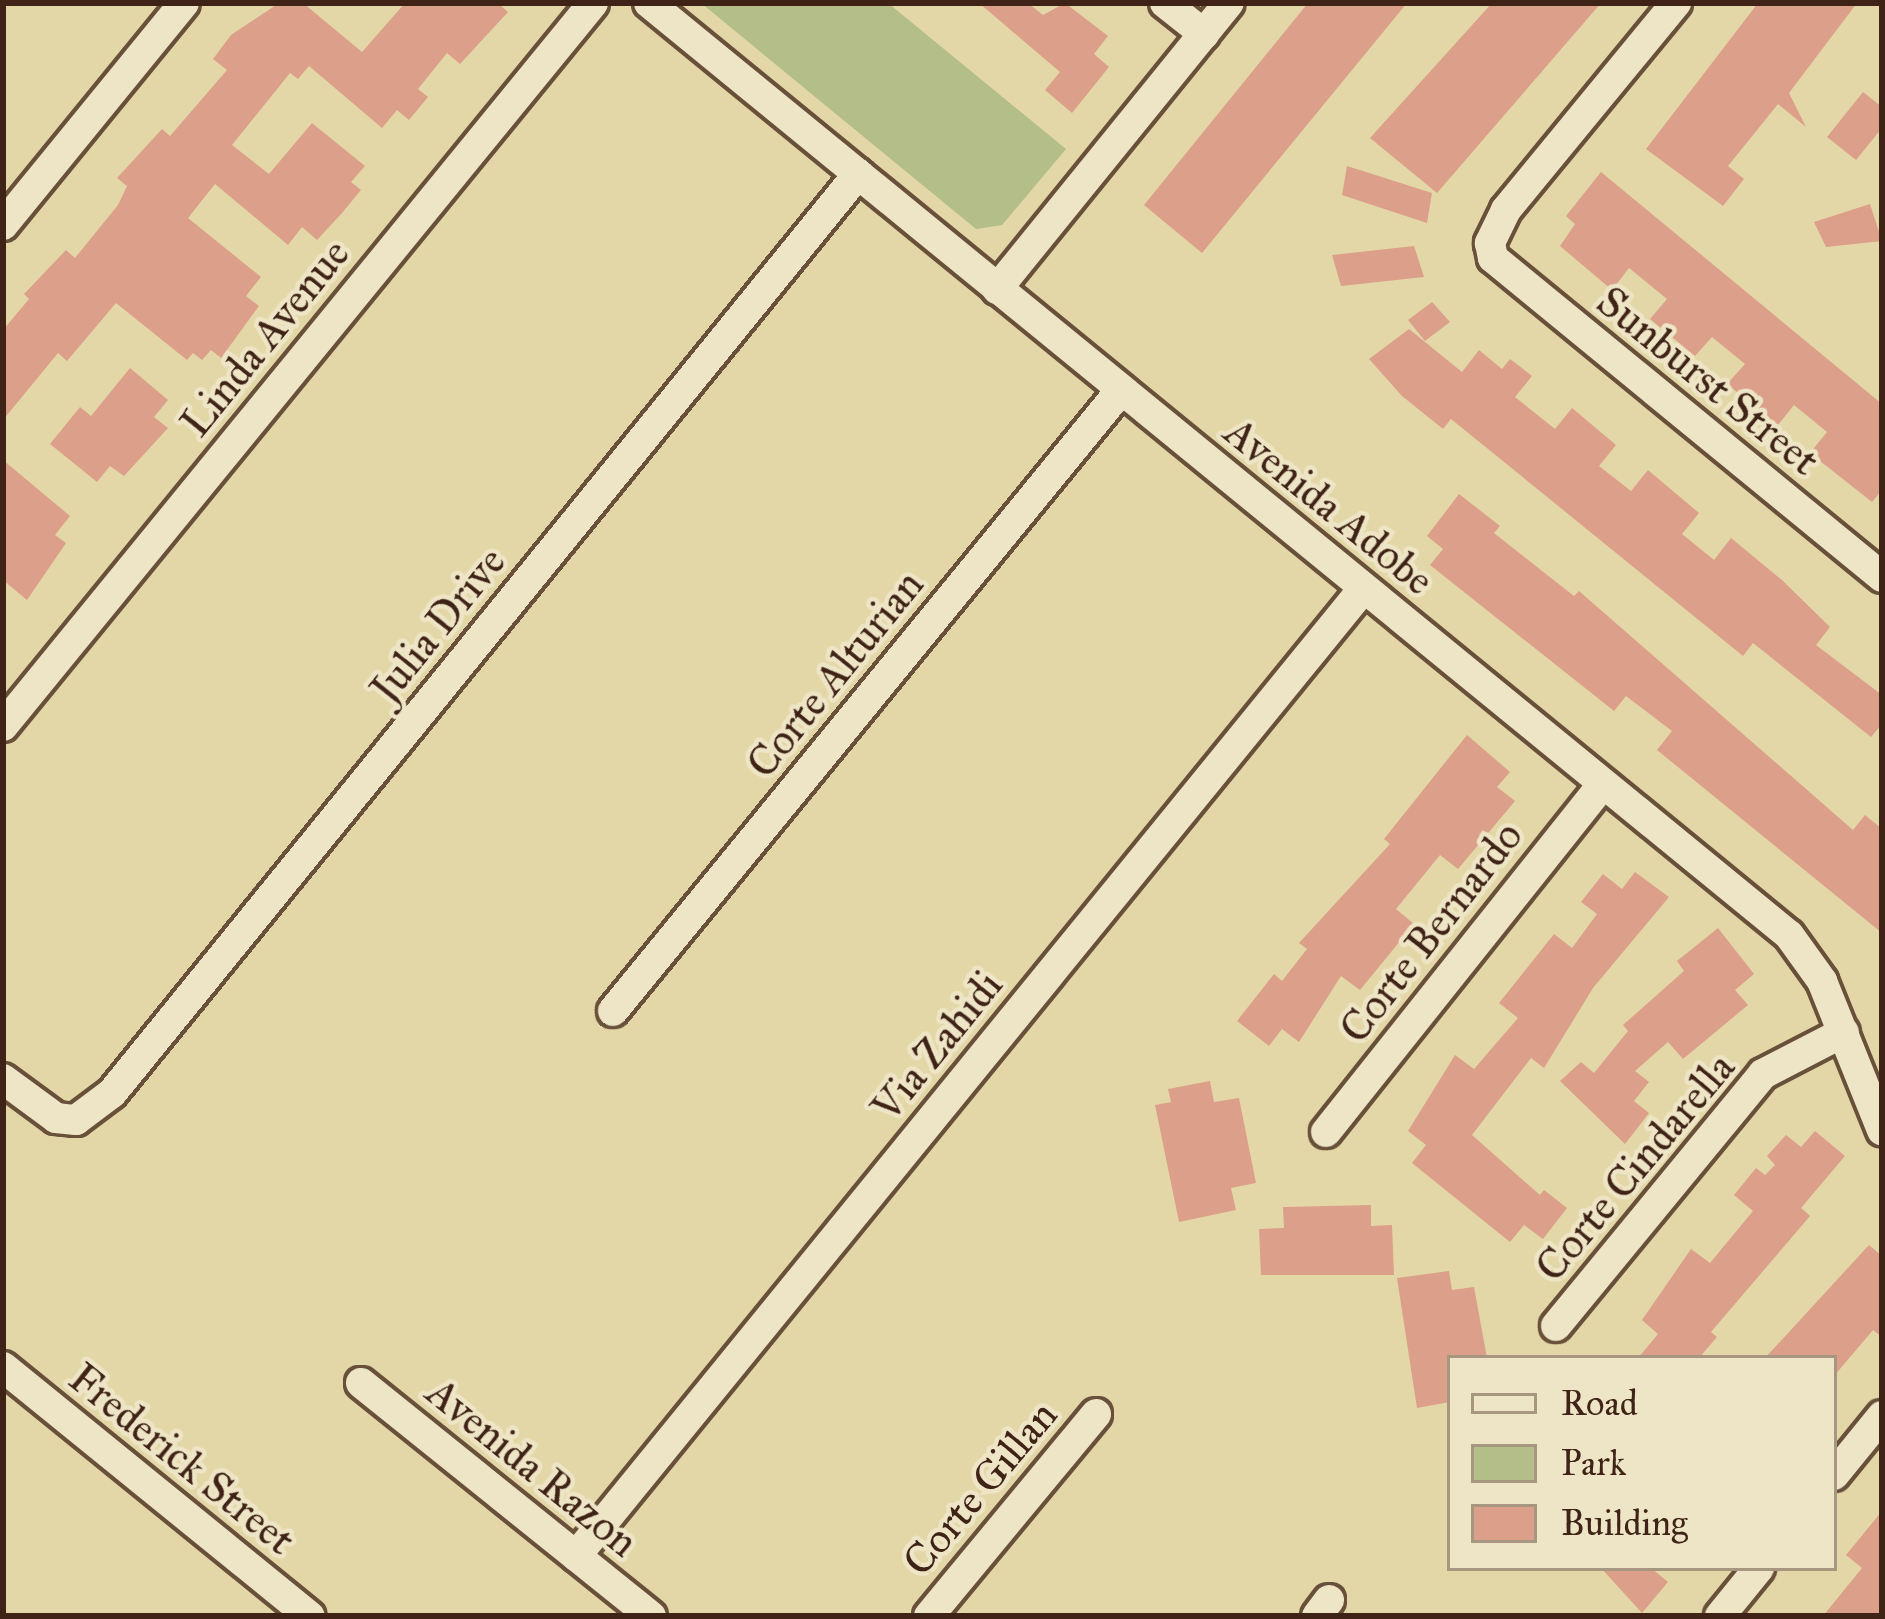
<!DOCTYPE html>
<style>
body{margin:0}
#map{position:relative;width:1885px;height:1619px;overflow:hidden;background:#e4d7a7;font-family:"IM FELL Great Primer",serif}
div>[style]{position:absolute}
.green>*{inset:0;background:#b3be88}
.building>*{inset:0;background:#db9f8a}
.roads{filter:drop-shadow(3px 0 #68503a) drop-shadow(-3px 0 #68503a) drop-shadow(0 3px #68503a) drop-shadow(0 -3px #68503a)}
.street>*{height:30px;margin:-15px;padding:0 15px;transform-origin:15px;border-radius:15px;background:#ede5c6}
span{translate:-50% -50%;white-space:nowrap;text-align:center;line-height:1.15;-webkit-text-stroke:9px #ede5c6;paint-order:stroke}
.street-label{font-size:42px;color:#3f2316}
.frame{position:absolute;inset:0;border:6px solid #3f2316;pointer-events:none}
.legend{position:absolute;left:1447px;top:1355px;width:390px;height:216px;box-sizing:border-box;background:#ede5c6;border:3px solid #a79780;margin:0;padding:15px 21px;list-style:none;font-size:36px;color:#3f2316}
.legend li{display:flex;align-items:center;gap:24px;height:60px}
.legend b{width:60px;border:3px solid #a79780}
</style>
<div id="map">
<div class="green">
<div style="clip-path:polygon(701px 3px,888px 3px,1066px 149px,1002px 225px,976px 229px)"></div>
</div>
<div class="building">
<div style="clip-path:polygon(279px 3px,303px 3px,362px 52px,405px 3px,498px 3px,508px 12px,460px 64px,447px 53px,418px 89px,428px 97px,409px 120px,397px 110px,382px 128px,309px 66px,298px 79px,290px 73px,232px 145px,269px 174px,312px 123px,365px 166px,351px 182px,361px 190px,342px 213px,317px 240px,302px 227px,288px 245px,215px 184px,188px 218px,261px 277px,246px 296px,259px 306px,221px 358px,211px 350px,202px 360px,193px 353px,187px 360px,116px 303px,67px 361px,58px 353px,3px 420px,3px 330px,29px 299px,24px 294px,66px 250px,75px 258px,118px 205px,127px 186px,117px 178px,162px 129px,170px 136px,227px 70px,213px 59px,231px 35px)"></div>
<div style="clip-path:polygon(979px 3px,1028px 3px,1043px 15px,1065px 3px,1108px 36px,1094px 54px,1109px 67px,1072px 113px,1045px 90px,1060px 72px)"></div>
<div style="clip-path:polygon(1308px 3px,1407px 3px,1202px 253px,1144px 205px)"></div>
<div style="clip-path:polygon(1492px 3px,1601px 3px,1437px 193px,1370px 138px)"></div>
<div style="clip-path:polygon(1758px 3px,1857px 3px,1789px 93px,1806px 127px,1778px 104px,1728px 166px,1744px 179px,1723px 206px,1646px 149px)"></div>
<div style="clip-path:polygon(1863px 92px,1882px 107px,1882px 128px,1856px 160px,1827px 137px)"></div>
<div style="clip-path:polygon(1347px 166px,1432px 193px,1427px 223px,1342px 195px)"></div>
<div style="clip-path:polygon(1601px 172px,1882px 404px,1882px 490px,1872px 502px,1810px 453px,1827px 432px,1794px 405px,1778px 425px,1727px 384px,1745px 364px,1712px 337px,1695px 356px,1650px 319px,1667px 299px,1629px 268px,1612px 290px,1560px 246px,1575px 224px,1566px 216px)"></div>
<div style="clip-path:polygon(1870px 204px,1882px 241px,1826px 247px,1814px 222px)"></div>
<div style="clip-path:polygon(1414px 246px,1424px 277px,1341px 286px,1332px 255px)"></div>
<div style="clip-path:polygon(1432px 302px,1450px 322px,1425px 341px,1408px 320px)"></div>
<div style="clip-path:polygon(1409px 329px,1462px 372px,1479px 350px,1502px 369px,1510px 359px,1532px 376px,1515px 397px,1555px 429px,1572px 408px,1616px 445px,1599px 466px,1631px 491px,1648px 470px,1699px 513px,1682px 534px,1714px 560px,1731px 538px,1783px 581px,1830px 627px,1816px 645px,1882px 695px,1882px 724px,1871px 737px,1753px 643px,1743px 656px,1451px 419px,1443px 429px,1402px 396px,1369px 359px)"></div>
<div style="clip-path:polygon(130px 368px,168px 400px,154px 417px,168px 428px,124px 476px,110px 466px,97px 482px,50px 444px,80px 407px,91px 416px)"></div>
<div style="clip-path:polygon(3px 460px,70px 516px,55px 535px,66px 543px,27px 600px,3px 580px)"></div>
<div style="clip-path:polygon(1459px 494px,1500px 526px,1494px 533px,1574px 596px,1579px 591px,1853px 830px,1865px 815px,1882px 829px,1882px 933px,1657px 750px,1672px 731px,1626px 696px,1614px 711px,1430px 565px,1443px 549px,1427px 536px)"></div>
<div style="clip-path:polygon(1467px 735px,1510px 772px,1497px 787px,1515px 801px,1458px 869px,1440px 855px,1396px 909px,1414px 924px,1360px 990px,1341px 976px,1299px 1042px,1282px 1029px,1269px 1046px,1237px 1021px,1274px 974px,1282px 981px,1307px 949px,1299px 943px,1390px 844px,1384px 839px)"></div>
<div style="clip-path:polygon(1635px 872px,1669px 897px,1593px 988px,1544px 1068px,1531px 1058px,1472px 1135px,1540px 1195px,1544px 1190px,1567px 1208px,1543px 1239px,1524px 1225px,1510px 1242px,1412px 1163px,1426px 1145px,1408px 1131px,1455px 1055px,1474px 1069px,1518px 1018px,1499px 1003px,1554px 934px,1572px 948px,1597px 914px,1581px 902px,1603px 874px,1622px 889px)"></div>
<div style="clip-path:polygon(1718px 928px,1754px 974px,1735px 990px,1748px 1005px,1683px 1059px,1668px 1042px,1635px 1071px,1649px 1082px,1634px 1101px,1649px 1113px,1625px 1144px,1560px 1081px,1581px 1062px,1594px 1073px,1628px 1031px,1623px 1025px,1684px 971px,1677px 961px)"></div>
<div style="clip-path:polygon(1210px 1081px,1214px 1102px,1239px 1098px,1256px 1183px,1231px 1188px,1236px 1210px,1179px 1222px,1155px 1105px,1171px 1102px,1168px 1089px)"></div>
<div style="clip-path:polygon(1815px 1131px,1845px 1156px,1801px 1208px,1810px 1216px,1711px 1332px,1717px 1337px,1699px 1358px,1638px 1358px,1658px 1334px,1642px 1320px,1691px 1249px,1710px 1263px,1753px 1211px,1734px 1195px,1756px 1168px,1765px 1175px,1775px 1165px,1767px 1156px,1786px 1135px,1801px 1147px)"></div>
<div style="clip-path:polygon(1371px 1205px,1371px 1226px,1392px 1225px,1394px 1275px,1261px 1275px,1259px 1229px,1284px 1228px,1283px 1207px)"></div>
<div style="clip-path:polygon(1869px 1245px,1882px 1256px,1882px 1337px,1873px 1330px,1834px 1376px,1834px 1358px,1765px 1358px)"></div>
<div style="clip-path:polygon(1449px 1271px,1452px 1290px,1474px 1287px,1487px 1358px,1450px 1358px,1450px 1402px,1417px 1408px,1397px 1278px)"></div>
<div style="clip-path:polygon(1882px 1511px,1882px 1616px,1823px 1616px,1862px 1568px,1846px 1555px)"></div>
<div style="clip-path:polygon(1601px 1568px,1651px 1568px,1668px 1582px,1642px 1613px)"></div>
</div>
<div class="roads">
<div class="street">
<div style="left:649px;top:3px;width:1472px;rotate:39.27deg"></div>
<div style="left:1789px;top:935px;width:57px;rotate:54.3deg"></div>
<div style="left:1822px;top:981px;width:161px;rotate:68.1deg"></div>
<div style="left:1165px;top:3px;width:50px;rotate:38.5deg"></div>
<div style="left:1676px;top:3px;width:268px;rotate:129.4deg"></div>
<div style="left:1506px;top:210px;width:37px;rotate:116deg"></div>
<div style="left:1490px;top:243px;width:15px;rotate:79deg"></div>
<div style="left:1493px;top:258px;width:503px;rotate:39.35deg"></div>
<div style="left:3px;top:225px;width:286px;rotate:-50.8deg"></div>
<div style="left:997px;top:289px;width:368px;rotate:-51deg"></div>
<div style="left:3px;top:726px;width:933px;rotate:-50.78deg"></div>
<div style="left:613px;top:1011px;width:802px;rotate:-50.72deg"></div>
<div style="left:3px;top:1079px;width:66px;rotate:36.3deg"></div>
<div style="left:56px;top:1118px;width:20px;rotate:6deg"></div>
<div style="left:76px;top:1120px;width:45px;rotate:-36.9deg"></div>
<div style="left:112px;top:1093px;width:1184px;rotate:-50.93deg"></div>
<div style="left:1326px;top:1132px;width:443px;rotate:-51.5deg"></div>
<div style="left:1556px;top:1326px;width:326px;rotate:-50.6deg"></div>
<div style="left:1763px;top:1074px;width:91px;rotate:-27.4deg"></div>
<div style="left:3px;top:1367px;width:395px;rotate:39.1deg"></div>
<div style="left:361px;top:1383px;width:372px;rotate:38.8deg"></div>
<div style="left:1834px;top:1475px;width:76px;rotate:-50.9deg"></div>
<div style="left:576px;top:1556px;width:1247px;rotate:-50.86deg"></div>
<div style="left:929px;top:1616px;width:262px;rotate:-50.4deg"></div>
<div style="left:1317px;top:1616px;width:20px;rotate:-53deg"></div>
<div style="left:1720px;top:1616px;width:62px;rotate:-50.9deg"></div>
</div>
</div>
<div class="street-label">
<span style="left:265px;top:338px;rotate:-51deg">Linda Avenue</span>
<span style="left:1708px;top:381px;rotate:39deg">Sunburst Street</span>
<span style="left:1329px;top:506px;rotate:39deg">Avenida Adobe</span>
<span style="left:438px;top:625px;rotate:-51deg">Julia Drive</span>
<span style="left:835px;top:674px;rotate:-51deg">Corte Alturian</span>
<span style="left:1431px;top:932px;rotate:-52deg">Corte Bernardo</span>
<span style="left:937px;top:1046px;rotate:-51deg">Via Zahidi</span>
<span style="left:1635px;top:1167px;rotate:-50deg">Corte Cindarella</span>
<span style="left:182px;top:1459px;rotate:39deg">Frederick Street</span>
<span style="left:532px;top:1467px;rotate:39deg">Avenida Razon</span>
<span style="left:980px;top:1488px;rotate:-50deg">Corte Gillan</span>
</div>
<div class="frame"></div>
<ul class="legend">
<li><b style="height:15px;background:#ede5c6"></b>Road</li>
<li><b style="height:33px;background:#b3be88"></b>Park</li>
<li><b style="height:33px;background:#db9f8a"></b>Building</li>
</ul>
</div>
